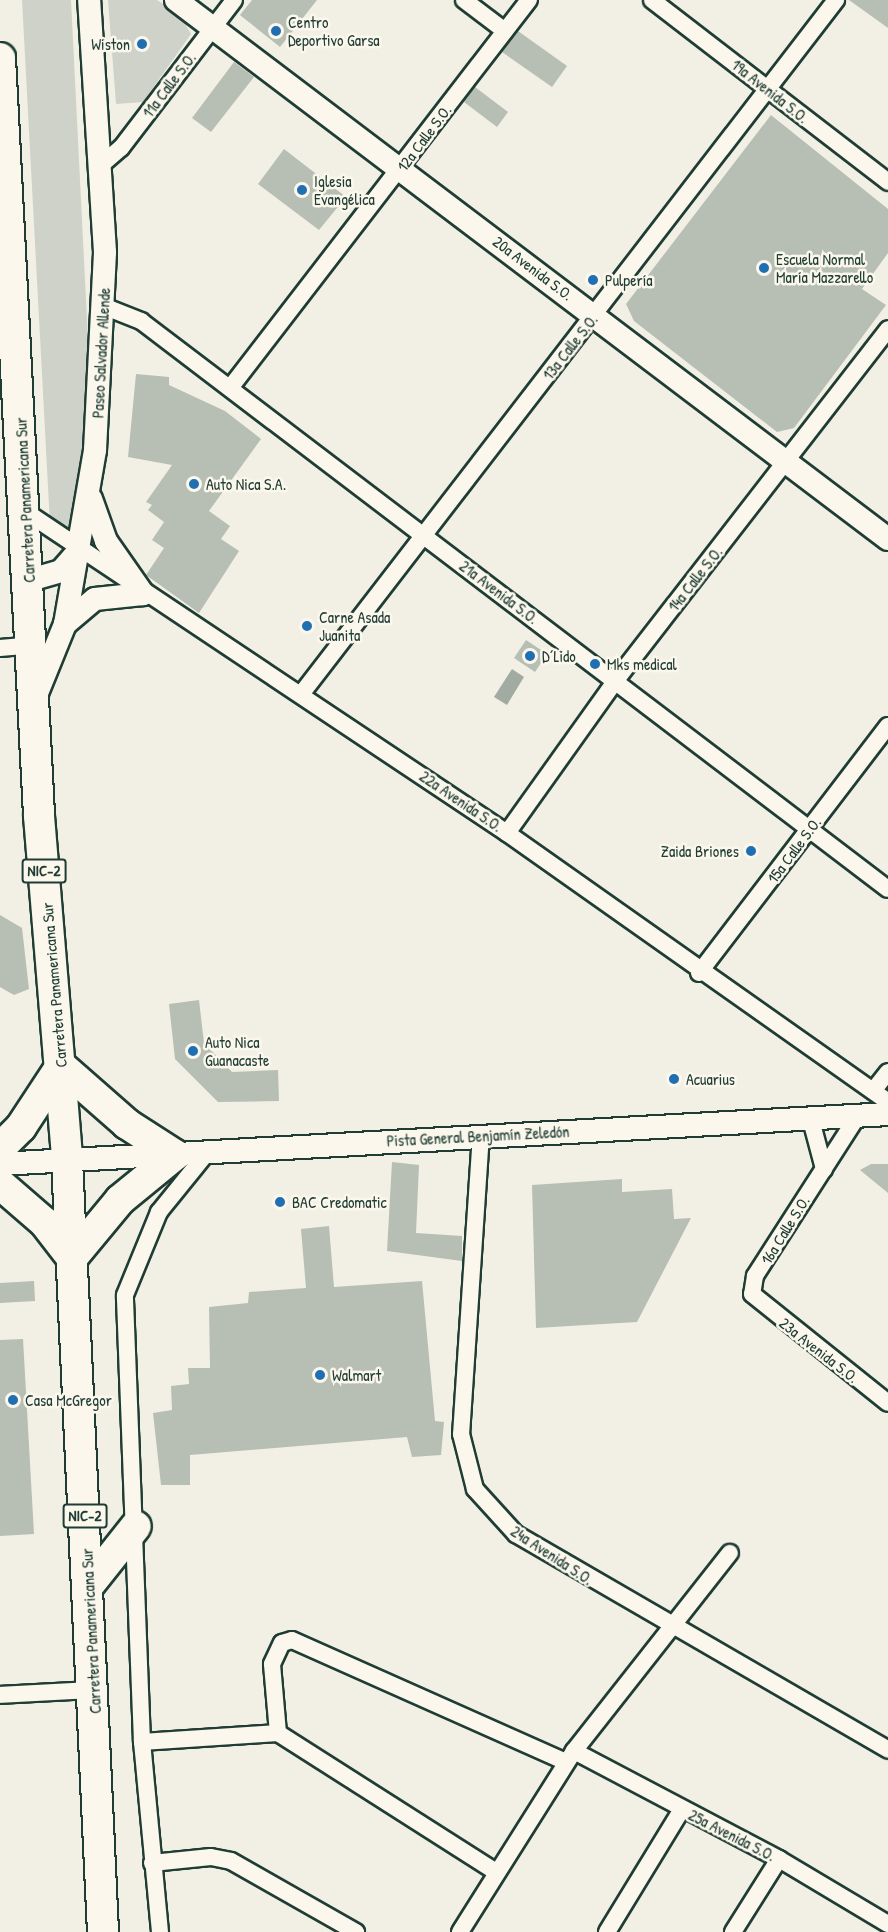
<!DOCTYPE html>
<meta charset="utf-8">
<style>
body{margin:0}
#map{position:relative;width:888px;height:1932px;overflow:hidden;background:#f2f0e5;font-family:"Patrick Hand",sans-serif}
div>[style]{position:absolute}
.green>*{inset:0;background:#cfd2c8}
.water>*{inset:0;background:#a2aba1}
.building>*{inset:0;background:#b7beb3}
.roads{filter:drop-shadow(2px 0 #1f3d34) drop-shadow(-2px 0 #1f3d34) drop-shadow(0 2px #1f3d34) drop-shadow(0 -2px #1f3d34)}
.street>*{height:16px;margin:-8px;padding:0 8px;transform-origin:8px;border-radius:8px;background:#fbf7ec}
.secondary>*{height:22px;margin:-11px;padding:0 11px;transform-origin:11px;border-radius:11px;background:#fbf7ec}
.highway>*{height:30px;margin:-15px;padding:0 15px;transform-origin:15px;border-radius:15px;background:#fbf7ec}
.dots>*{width:16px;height:16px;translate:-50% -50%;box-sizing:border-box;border:3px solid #fbf7ec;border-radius:50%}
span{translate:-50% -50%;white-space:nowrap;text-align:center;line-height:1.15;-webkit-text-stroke:5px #fbf7ec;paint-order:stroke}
.shield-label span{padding:2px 4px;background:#fbf7ec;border:2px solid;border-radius:4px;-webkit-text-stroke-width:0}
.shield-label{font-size:15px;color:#1f3d34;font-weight:700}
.poi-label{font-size:16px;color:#1f3d34}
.left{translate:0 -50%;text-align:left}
.right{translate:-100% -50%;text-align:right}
.street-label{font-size:16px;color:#1f3d34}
</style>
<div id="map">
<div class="green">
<div style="clip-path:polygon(22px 0,71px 0,88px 340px,79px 498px,72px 527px,62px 531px,50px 524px)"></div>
<div style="clip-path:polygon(108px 0,157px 0,180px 15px,191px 34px,143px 102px,116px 104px)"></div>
</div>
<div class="water">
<div style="clip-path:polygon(512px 669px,524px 677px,507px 705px,494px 697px)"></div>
</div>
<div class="building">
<div style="clip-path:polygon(252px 0,317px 0,280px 47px,240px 15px)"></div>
<div style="clip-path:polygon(849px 0,888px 0,888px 28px)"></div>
<div style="clip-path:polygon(518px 31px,567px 66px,552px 87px,502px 52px)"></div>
<div style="clip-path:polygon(234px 62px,254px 77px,211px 132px,192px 118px)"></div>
<div style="clip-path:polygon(475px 87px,508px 112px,497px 127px,464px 102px)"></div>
<div style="clip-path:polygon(771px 115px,888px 209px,888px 253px,862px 289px,886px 305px,794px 428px,777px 432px,634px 321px,626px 304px)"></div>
<div style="clip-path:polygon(284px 149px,346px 197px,319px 230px,258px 184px)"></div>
<div style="clip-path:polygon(136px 374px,169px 377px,169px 385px,225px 411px,261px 439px,209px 511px,230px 526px,221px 539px,239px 551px,199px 613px,146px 575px,164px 548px,152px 540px,164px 522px,148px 510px,152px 505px,146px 502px,172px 465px,128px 457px)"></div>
<div style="clip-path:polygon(526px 640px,547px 654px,535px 672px,514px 658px)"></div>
<div style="clip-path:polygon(0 915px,22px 928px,29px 989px,14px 995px,0 987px)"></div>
<div style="clip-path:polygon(199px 1000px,204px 1043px,232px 1072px,278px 1070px,279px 1101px,218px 1102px,175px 1059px,169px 1004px)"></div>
<div style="clip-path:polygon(392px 1162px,419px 1165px,416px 1233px,462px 1236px,462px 1261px,387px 1251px)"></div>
<div style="clip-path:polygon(871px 1164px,888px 1164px,888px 1193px,860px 1170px)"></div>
<div style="clip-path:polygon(622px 1179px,622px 1192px,672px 1189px,674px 1219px,691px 1218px,637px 1322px,536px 1328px,532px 1185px)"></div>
<div style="clip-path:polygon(329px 1226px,334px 1287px,422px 1281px,435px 1421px,444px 1422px,441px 1455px,412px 1457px,407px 1437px,190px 1455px,190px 1485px,161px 1485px,153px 1413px,172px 1410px,171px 1386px,189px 1384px,188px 1368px,210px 1368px,209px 1307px,248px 1303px,249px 1292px,306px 1288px,301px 1229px)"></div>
<div style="clip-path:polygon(34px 1281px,35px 1301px,0 1303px,0 1283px)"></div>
<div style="clip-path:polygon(23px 1339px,34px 1534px,0 1536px,0 1340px)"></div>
</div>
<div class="roads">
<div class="street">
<div style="left:464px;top:0;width:51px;rotate:37.1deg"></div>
<div style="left:652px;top:0;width:298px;rotate:37.6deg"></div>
<div style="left:100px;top:166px;width:28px;rotate:-41deg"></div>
<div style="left:121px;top:148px;width:186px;rotate:-52.6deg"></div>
<div style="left:103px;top:306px;width:41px;rotate:21.5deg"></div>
<div style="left:141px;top:321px;width:938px;rotate:37.25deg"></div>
<div style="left:230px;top:388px;width:490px;rotate:-52.4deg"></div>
<div style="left:26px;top:512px;width:578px;rotate:33.72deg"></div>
<div style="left:507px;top:833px;width:466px;rotate:35.2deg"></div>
<div style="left:0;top:648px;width:32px;rotate:-5deg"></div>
<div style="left:302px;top:693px;width:875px;rotate:-52.38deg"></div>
<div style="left:507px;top:833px;width:188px;rotate:-54.5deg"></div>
<div style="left:616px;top:680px;width:444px;rotate:-52.2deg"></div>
<div style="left:699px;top:973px;width:311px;rotate:-52.6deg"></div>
<div style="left:873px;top:1091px;width:24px;rotate:-52deg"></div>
<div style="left:857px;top:1117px;width:189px;rotate:122.7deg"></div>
<div style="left:755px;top:1276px;width:18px;rotate:99deg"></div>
<div style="left:752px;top:1294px;width:174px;rotate:38.7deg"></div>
<div style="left:811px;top:1120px;width:51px;rotate:75.1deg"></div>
<div style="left:481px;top:1134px;width:301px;rotate:93.8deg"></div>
<div style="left:461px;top:1434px;width:57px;rotate:75.7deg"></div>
<div style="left:475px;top:1489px;width:61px;rotate:47.7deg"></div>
<div style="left:516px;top:1534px;width:430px;rotate:30.1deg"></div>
<div style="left:0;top:1695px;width:93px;rotate:-3.1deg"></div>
<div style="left:278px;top:1733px;width:69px;rotate:-95deg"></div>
<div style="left:272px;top:1664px;width:23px;rotate:-65deg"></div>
<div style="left:282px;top:1643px;width:10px;rotate:-17deg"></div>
<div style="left:292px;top:1640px;width:300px;rotate:24deg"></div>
<div style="left:142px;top:1742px;width:136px;rotate:-3.8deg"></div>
<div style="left:278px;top:1733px;width:259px;rotate:32.5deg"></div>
<div style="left:574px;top:1751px;width:232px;rotate:27.8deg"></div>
<div style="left:779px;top:1859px;width:127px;rotate:30.8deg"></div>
<div style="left:152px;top:1863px;width:59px;rotate:-5.8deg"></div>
<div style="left:211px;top:1857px;width:20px;rotate:11deg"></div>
<div style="left:231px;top:1861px;width:144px;rotate:29.6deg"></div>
<div style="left:160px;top:1932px;width:191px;rotate:-95.4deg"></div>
<div style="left:142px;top:1742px;width:447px;rotate:-92.2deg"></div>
<div style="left:125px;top:1295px;width:90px;rotate:-67.7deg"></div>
<div style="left:159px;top:1212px;width:75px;rotate:-51deg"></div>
<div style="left:460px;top:1932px;width:214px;rotate:-57.8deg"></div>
<div style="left:574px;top:1751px;width:252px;rotate:-51.8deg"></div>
<div style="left:607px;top:1932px;width:144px;rotate:-58.6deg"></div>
<div style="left:733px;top:1932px;width:86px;rotate:-57.8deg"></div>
</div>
<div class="secondary">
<div style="left:176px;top:0;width:893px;rotate:37.13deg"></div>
<div style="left:91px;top:499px;width:45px;rotate:70.3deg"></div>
<div style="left:106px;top:541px;width:65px;rotate:55.1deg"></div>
<div style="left:30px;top:580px;width:32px;rotate:-16deg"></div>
<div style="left:61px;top:571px;width:28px;rotate:-49deg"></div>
<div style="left:65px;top:624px;width:39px;rotate:-40deg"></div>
<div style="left:95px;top:599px;width:48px;rotate:-5.9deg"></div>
<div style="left:35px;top:698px;width:80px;rotate:-67.9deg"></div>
<div style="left:65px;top:624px;width:177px;rotate:-80.2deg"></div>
<div style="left:95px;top:450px;width:198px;rotate:-87.1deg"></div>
<div style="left:105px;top:252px;width:253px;rotate:-93.6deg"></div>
<div style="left:0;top:1164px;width:889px;rotate:-3.22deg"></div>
</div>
<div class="highway">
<div style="left:0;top:58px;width:759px;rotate:87.05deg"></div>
<div style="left:39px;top:816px;width:345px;rotate:85.3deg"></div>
<div style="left:67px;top:1160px;width:773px;rotate:87.33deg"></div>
<div style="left:61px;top:1066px;width:88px;rotate:41.3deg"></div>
<div style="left:127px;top:1124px;width:57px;rotate:32.9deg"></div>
<div style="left:175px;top:1155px;width:71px;rotate:140.7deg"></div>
<div style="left:120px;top:1200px;width:75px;rotate:129.6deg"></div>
<div style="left:0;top:1148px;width:30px;rotate:-45deg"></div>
<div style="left:21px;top:1127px;width:73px;rotate:-56.7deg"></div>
<div style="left:0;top:1184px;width:60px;rotate:40.9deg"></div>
<div style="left:45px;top:1223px;width:44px;rotate:52.4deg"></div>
<div style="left:89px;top:1585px;width:75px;rotate:-51.5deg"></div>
</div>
</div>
<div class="dots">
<div style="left:276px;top:31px;background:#1f6fb2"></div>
<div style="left:142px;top:44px;background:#1f6fb2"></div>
<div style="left:302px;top:190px;background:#1f6fb2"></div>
<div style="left:764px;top:268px;background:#1f6fb2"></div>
<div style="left:593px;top:280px;background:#1f6fb2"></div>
<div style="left:194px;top:484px;background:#1f6fb2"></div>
<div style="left:307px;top:626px;background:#1f6fb2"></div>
<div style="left:530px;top:656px;background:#1f6fb2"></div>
<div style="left:595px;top:664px;background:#1f6fb2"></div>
<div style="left:751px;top:851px;background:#1f6fb2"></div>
<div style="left:193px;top:1051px;background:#1f6fb2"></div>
<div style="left:674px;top:1079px;background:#1f6fb2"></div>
<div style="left:280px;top:1202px;background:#1f6fb2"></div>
<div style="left:320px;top:1375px;background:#1f6fb2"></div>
<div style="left:13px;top:1400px;background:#1f6fb2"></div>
</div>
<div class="shield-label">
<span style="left:44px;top:871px">NIC-2</span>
<span style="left:85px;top:1516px">NIC-2</span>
</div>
<div class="poi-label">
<span class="left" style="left:288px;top:31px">Centro<br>Deportivo Garsa</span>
<span class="right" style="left:130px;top:44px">Wiston</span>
<span class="left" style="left:314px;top:190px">Iglesia<br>Evangélica</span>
<span class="left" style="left:776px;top:268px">Escuela Normal<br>María Mazzarello</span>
<span class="left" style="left:605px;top:280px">Pulpería</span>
<span class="left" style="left:206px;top:484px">Auto Nica S.A.</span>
<span class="left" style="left:319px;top:626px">Carne Asada<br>Juanita</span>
<span class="left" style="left:542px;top:656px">D´Lido</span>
<span class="left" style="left:607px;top:664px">Mks medical</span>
<span class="right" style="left:739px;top:851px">Zaida Briones</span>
<span class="left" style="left:205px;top:1051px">Auto Nica<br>Guanacaste</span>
<span class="left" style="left:686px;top:1079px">Acuarius</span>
<span class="left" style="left:292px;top:1202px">BAC Credomatic</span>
<span class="left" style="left:332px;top:1375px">Walmart</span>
<span class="left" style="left:25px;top:1400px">Casa McGregor</span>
</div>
<div class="street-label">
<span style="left:169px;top:85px;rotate:-53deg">11a Calle S.O.</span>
<span style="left:770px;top:91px;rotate:38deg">19a Avenida S.O.</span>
<span style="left:424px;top:138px;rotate:-53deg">12a Calle S.O.</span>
<span style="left:533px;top:268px;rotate:37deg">20a Avenida S.O.</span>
<span style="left:570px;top:347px;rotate:-52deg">13a Calle S.O.</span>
<span style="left:101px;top:353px;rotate:-87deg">Paseo Salvador Allende</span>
<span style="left:25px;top:500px;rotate:-93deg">Carretera Panamericana Sur</span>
<span style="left:695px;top:579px;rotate:-52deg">14a Calle S.O.</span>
<span style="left:499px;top:592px;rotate:37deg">21a Avenida S.O.</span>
<span style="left:461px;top:801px;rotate:34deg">22a Avenida S.O.</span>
<span style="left:794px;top:850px;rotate:-53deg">15a Calle S.O.</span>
<span style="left:54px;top:985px;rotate:-95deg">Carretera Panamericana Sur</span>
<span style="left:478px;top:1136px;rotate:-3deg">Pista General Benjamín Zeledón</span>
<span style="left:785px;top:1230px;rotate:-58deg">16a Calle S.O.</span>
<span style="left:819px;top:1350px;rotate:38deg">23a Avenida S.O.</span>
<span style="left:552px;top:1555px;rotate:33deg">24a Avenida S.O.</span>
<span style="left:91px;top:1631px;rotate:-93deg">Carretera Panamericana Sur</span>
<span style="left:732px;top:1835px;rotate:27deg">25a Avenida S.O.</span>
</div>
</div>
